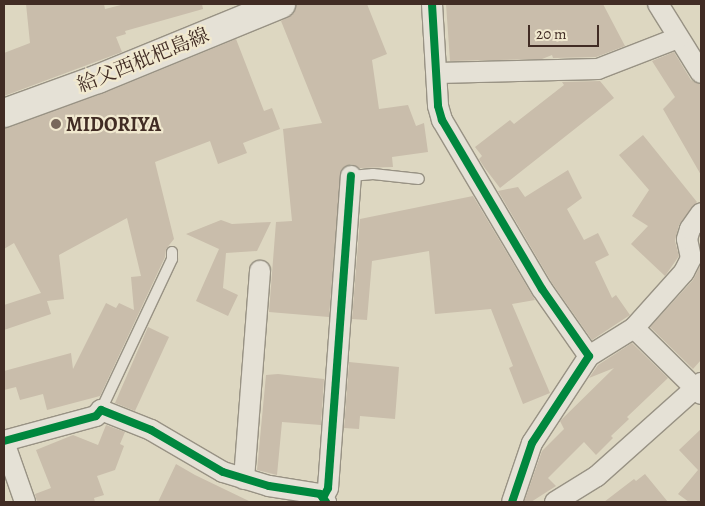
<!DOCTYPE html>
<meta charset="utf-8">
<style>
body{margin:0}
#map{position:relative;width:705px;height:506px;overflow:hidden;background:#ddd7c1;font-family:Alegreya,"Noto Serif JP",serif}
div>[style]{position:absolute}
.building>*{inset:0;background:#c9bdab}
.roads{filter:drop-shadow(1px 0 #989284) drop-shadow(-1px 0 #989284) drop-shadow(0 1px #989284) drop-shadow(0 -1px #989284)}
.lane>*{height:10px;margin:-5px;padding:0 5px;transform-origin:5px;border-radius:5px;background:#e5e1d6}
.street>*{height:20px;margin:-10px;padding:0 10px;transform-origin:10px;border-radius:10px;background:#e5e1d6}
.secondary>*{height:28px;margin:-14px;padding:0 14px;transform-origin:14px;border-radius:14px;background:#e5e1d6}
.cycleway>*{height:8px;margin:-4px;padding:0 4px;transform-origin:4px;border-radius:4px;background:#00873e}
.dots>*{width:14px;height:14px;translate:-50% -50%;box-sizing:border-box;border:2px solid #f1e9cf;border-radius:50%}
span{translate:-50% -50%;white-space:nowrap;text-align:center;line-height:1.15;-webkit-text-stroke:4.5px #f1e9cf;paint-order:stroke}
.street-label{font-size:20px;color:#412c24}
.poi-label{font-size:20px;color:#412c24;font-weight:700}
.left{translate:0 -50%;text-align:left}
.frame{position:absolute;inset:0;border:5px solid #412c24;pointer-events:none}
.scale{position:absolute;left:528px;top:25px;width:71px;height:22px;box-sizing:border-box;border:2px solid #412c24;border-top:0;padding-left:6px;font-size:15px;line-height:18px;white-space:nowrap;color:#412c24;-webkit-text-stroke:4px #f1e9cf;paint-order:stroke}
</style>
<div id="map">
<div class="building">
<div style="clip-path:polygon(26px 4px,104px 4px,105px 9px,125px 4px,202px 4px,203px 9px,125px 31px,126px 34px,116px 37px,122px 52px,4px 96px,4px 53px,30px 43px)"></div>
<div style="clip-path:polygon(296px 4px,367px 4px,387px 54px,372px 60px,379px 109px,408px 105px,416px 126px,424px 123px,428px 152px,392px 157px,393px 167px,360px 168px,351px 164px,341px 170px,329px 317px,269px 312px,276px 222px,292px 221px,283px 129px,322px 123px,281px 21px,293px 14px)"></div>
<div style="clip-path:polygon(446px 4px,603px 4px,625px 46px,596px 57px,553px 58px,552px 55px,542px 59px,450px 61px)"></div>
<div style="clip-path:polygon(236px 39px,264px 111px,272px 108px,280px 129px,243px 143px,247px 153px,218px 164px,210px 141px,155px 162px,174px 239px,166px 249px,165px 257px,100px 396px,47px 410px,43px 394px,20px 400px,16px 387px,4px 390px,4px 371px,71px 353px,73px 369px,106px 303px,116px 308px,119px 303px,134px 310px,131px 277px,141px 276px,127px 218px,59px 255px,64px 299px,47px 301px,51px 314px,4px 330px,4px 305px,41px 293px,14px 243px,4px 249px,4px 128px,104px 93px)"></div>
<div style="clip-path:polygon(674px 52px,691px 80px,701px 85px,701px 175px,663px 109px,675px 97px,652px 61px)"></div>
<div style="clip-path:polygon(600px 81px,614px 98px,500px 188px,484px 167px,479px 159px,482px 156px,475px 147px,510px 120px,514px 124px,564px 85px,562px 82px)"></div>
<div style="clip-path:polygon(643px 135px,697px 202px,679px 225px,675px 241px,679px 256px,665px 276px,631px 244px,648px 226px,632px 216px,649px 190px,619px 155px)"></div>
<div style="clip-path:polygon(568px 170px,582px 198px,567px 209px,584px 240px,598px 233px,609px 255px,595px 262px,612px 298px,616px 295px,630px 315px,592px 340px,552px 283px,498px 191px,518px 187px,525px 197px)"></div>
<div style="clip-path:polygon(473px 196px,535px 300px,512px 304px,550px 393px,523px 404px,509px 368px,513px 366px,491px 309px,435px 314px,429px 251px,372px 261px,367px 320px,352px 319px,360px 219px)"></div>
<div style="clip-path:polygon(221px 220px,232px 224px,271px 222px,257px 251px,226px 253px,223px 288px,238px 295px,228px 316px,196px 301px,219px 249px,186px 234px)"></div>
<div style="clip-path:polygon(701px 264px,701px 360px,693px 369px,650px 327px,693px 280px)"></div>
<div style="clip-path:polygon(148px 327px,169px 337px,135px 411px,115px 403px)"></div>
<div style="clip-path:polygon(632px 343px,668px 378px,627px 417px,629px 419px,611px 436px,613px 438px,596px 455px,584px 442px,548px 478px,556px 486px,531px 502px,524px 502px,542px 451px,564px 429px,560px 421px,614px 368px,589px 378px,598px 365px)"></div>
<div style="clip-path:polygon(349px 362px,399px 367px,395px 419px,360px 416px,359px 429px,344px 428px)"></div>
<div style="clip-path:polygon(278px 374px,324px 379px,321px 425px,282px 422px,277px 475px,257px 470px,266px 375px)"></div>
<div style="clip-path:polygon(106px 425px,125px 432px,120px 444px,124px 446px,115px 470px,97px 476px,104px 495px,94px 498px,95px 502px,37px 502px,35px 494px,51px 488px,36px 450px,73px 435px,98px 445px)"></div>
<div style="clip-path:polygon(701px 429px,701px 502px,689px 502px,678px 494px,698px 470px,679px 450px)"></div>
<div style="clip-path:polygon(176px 464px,195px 475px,251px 502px,158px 502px)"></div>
<div style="clip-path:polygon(645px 474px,668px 502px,604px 502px,634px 479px,636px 481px)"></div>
</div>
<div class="roads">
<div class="lane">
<div style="left:351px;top:176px;width:22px;rotate:-5deg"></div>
<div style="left:373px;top:174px;width:46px;rotate:6.2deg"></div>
<div style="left:101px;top:410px;width:167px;rotate:-64.8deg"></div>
<div style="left:172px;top:259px;width:7px;rotate:-90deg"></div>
</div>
<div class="street">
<div style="left:432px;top:4px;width:102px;rotate:86.6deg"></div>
<div style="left:438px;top:106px;width:15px;rotate:74deg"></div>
<div style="left:442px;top:120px;width:196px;rotate:59.4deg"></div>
<div style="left:542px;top:289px;width:82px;rotate:55deg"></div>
<div style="left:589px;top:356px;width:104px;rotate:123.2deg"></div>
<div style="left:532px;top:443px;width:62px;rotate:108.7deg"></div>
<div style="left:658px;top:4px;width:81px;rotate:58.1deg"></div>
<div style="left:438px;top:73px;width:160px;rotate:-1.4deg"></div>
<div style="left:598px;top:69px;width:86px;rotate:-21.2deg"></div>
<div style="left:634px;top:328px;width:94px;rotate:44.6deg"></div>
<div style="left:589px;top:356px;width:53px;rotate:-31.9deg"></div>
<div style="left:634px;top:328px;width:75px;rotate:-48.2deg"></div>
<div style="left:684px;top:272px;width:16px;rotate:-63deg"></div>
<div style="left:691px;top:258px;width:19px;rotate:-102deg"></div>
<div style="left:687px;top:239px;width:10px;rotate:-73deg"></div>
<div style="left:690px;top:229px;width:19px;rotate:-55deg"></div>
<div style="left:4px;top:441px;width:95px;rotate:-15.2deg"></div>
<div style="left:96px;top:416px;width:8px;rotate:-50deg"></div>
<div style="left:101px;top:410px;width:54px;rotate:21.8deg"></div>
<div style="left:151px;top:430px;width:83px;rotate:30.3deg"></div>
<div style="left:223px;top:472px;width:48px;rotate:16.9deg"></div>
<div style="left:269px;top:486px;width:52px;rotate:8.9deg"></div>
<div style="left:320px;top:494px;width:10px;rotate:53deg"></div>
<div style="left:4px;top:442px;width:64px;rotate:70.7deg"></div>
<div style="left:244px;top:479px;width:209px;rotate:-85.6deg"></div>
<div style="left:323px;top:498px;width:11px;rotate:-63deg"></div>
<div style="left:328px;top:488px;width:313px;rotate:-85.8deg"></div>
<div style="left:555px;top:502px;width:49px;rotate:-31.8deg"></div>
<div style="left:597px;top:476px;width:140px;rotate:-41.8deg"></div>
</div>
<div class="secondary">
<div style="left:4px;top:113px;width:100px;rotate:-19.9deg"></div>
<div style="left:98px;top:79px;width:198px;rotate:-22.3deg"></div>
</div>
</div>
<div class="cycleway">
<div style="left:432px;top:4px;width:102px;rotate:86.6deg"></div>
<div style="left:438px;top:106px;width:15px;rotate:74deg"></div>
<div style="left:442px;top:120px;width:196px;rotate:59.4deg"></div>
<div style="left:542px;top:289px;width:82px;rotate:55deg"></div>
<div style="left:589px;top:356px;width:104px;rotate:123.2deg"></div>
<div style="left:532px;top:443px;width:62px;rotate:108.7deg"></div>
<div style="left:4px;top:441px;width:95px;rotate:-15.2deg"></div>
<div style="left:96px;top:416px;width:8px;rotate:-50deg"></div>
<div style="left:101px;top:410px;width:54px;rotate:21.8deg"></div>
<div style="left:151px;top:430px;width:83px;rotate:30.3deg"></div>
<div style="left:223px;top:472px;width:48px;rotate:16.9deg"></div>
<div style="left:269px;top:486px;width:52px;rotate:8.9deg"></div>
<div style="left:320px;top:494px;width:10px;rotate:53deg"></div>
<div style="left:323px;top:498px;width:11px;rotate:-63deg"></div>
<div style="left:328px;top:488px;width:313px;rotate:-85.8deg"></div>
</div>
<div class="dots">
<div style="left:56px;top:124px;background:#78685b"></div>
</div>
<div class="street-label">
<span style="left:143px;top:60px;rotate:-22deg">給父西枇杷島線</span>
</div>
<div class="poi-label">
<span class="left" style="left:66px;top:124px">MIDORIYA</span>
</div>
<div class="frame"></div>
<div class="scale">20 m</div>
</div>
